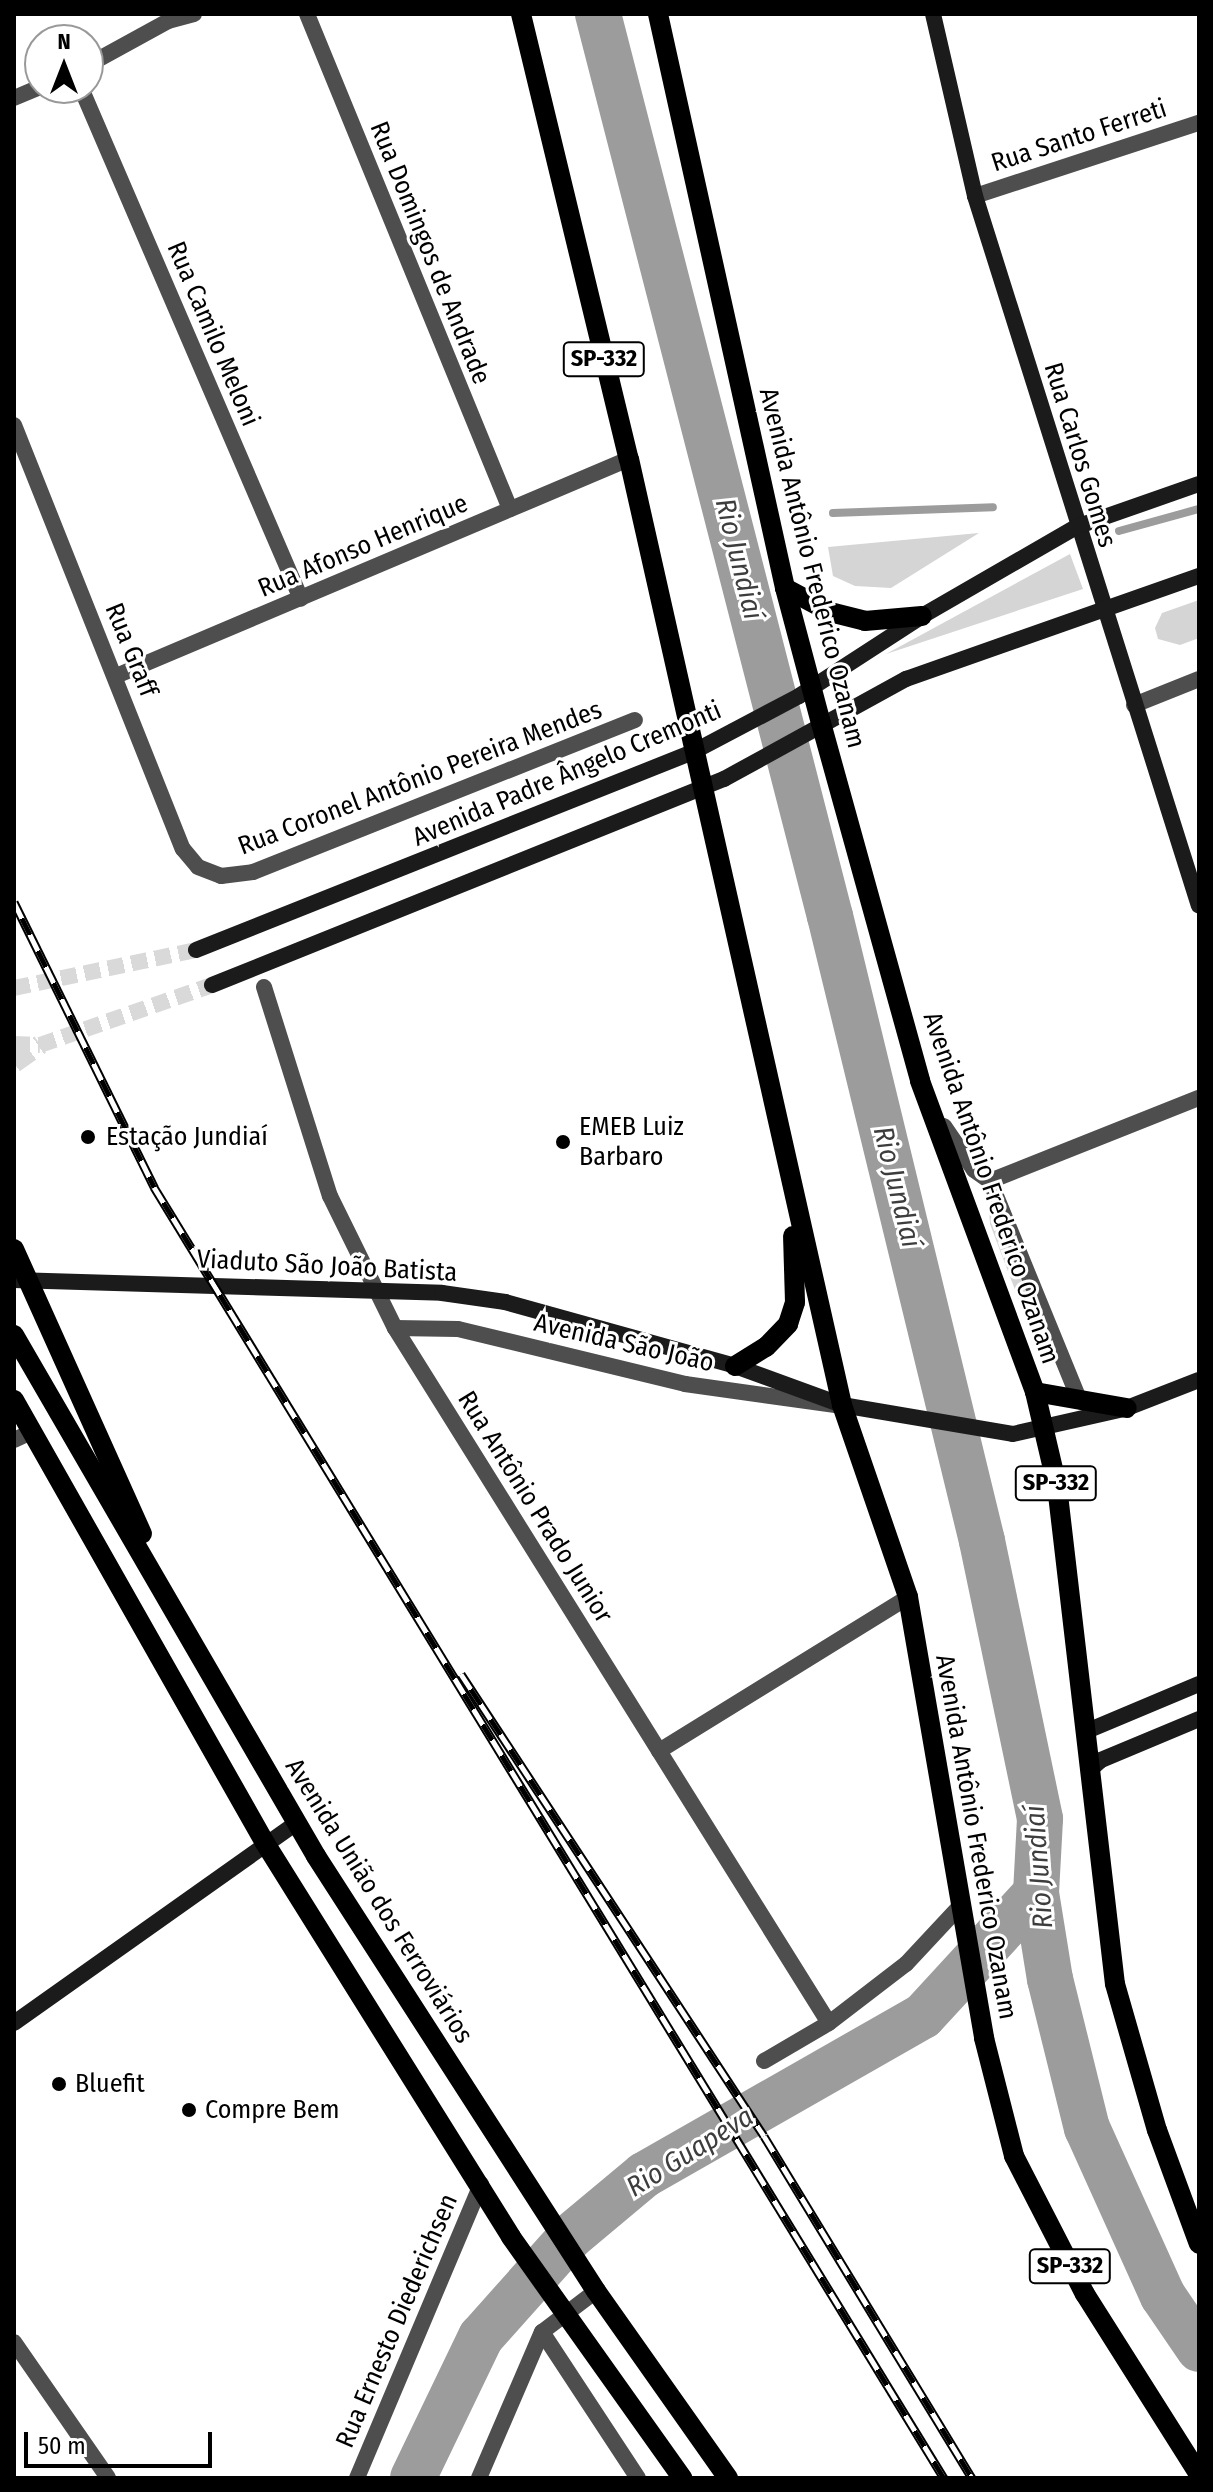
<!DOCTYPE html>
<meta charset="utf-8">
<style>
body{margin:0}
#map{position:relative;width:1213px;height:2492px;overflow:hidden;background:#fff;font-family:"Fira Sans Condensed",sans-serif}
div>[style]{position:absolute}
.green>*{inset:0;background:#d5d5d5}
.stream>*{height:8px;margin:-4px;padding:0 4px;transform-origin:4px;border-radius:4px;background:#9c9c9c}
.river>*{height:46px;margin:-23px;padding:0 23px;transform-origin:23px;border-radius:23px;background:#9c9c9c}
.secondary-tunnel>*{height:16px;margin-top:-8px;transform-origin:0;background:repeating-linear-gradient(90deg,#d9d9d9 0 16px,transparent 0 24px)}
.primary-tunnel>*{height:20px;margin-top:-10px;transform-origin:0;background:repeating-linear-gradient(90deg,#d9d9d9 0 20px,transparent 0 30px)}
.street>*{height:16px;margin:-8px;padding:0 8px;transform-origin:8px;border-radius:8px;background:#4e4e4e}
.secondary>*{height:16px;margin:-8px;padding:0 8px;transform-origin:8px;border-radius:8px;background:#1b1b1b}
.primary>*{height:20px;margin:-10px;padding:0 10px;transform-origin:10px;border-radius:10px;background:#000}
.rail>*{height:9px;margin-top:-4.5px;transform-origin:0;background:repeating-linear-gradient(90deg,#fff 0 18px,#000 0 36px);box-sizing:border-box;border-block:2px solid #000}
.dots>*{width:22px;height:22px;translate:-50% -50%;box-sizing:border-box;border:4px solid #fff;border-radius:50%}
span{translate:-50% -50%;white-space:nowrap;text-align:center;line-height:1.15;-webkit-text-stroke:6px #fff;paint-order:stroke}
.shield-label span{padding:2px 6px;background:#fff;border:2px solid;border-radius:6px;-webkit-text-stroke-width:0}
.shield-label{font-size:24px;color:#000;font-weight:700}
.street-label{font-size:26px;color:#000}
.poi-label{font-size:26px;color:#000}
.left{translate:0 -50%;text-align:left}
.water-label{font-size:28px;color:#3d3d3d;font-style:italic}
.frame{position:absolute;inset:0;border:16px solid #000;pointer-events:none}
.north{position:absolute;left:24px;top:24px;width:80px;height:80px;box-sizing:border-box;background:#fff;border:2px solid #999;border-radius:50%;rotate:0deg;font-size:22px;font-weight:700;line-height:32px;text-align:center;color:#000}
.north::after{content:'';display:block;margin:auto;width:28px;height:36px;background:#000;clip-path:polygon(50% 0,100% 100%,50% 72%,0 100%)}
.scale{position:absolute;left:24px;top:2432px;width:188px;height:36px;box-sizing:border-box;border:4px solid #000;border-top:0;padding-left:10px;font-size:24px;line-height:28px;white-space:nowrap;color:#000;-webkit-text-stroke:6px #fff;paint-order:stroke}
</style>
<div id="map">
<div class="green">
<div style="clip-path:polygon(979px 533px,891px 588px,855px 586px,833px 576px,828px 547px)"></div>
<div style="clip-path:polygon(1070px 554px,1083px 589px,886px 654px)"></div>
<div style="clip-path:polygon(1199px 600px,1199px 638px,1180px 645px,1158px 639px,1155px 628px,1162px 613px)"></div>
<div style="clip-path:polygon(989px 1207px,1002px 1210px,1055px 1355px,1048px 1360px,1036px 1345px,990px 1224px)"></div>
</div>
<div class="stream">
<div style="left:833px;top:513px;width:160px;rotate:-2.1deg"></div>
<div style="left:1119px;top:531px;width:83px;rotate:-15.4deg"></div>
</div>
<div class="river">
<div style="left:598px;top:14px;width:931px;rotate:75.58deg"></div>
<div style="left:830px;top:916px;width:643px;rotate:76.33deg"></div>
<div style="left:982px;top:1541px;width:284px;rotate:78.2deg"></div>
<div style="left:1040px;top:1819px;width:74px;rotate:93.1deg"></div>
<div style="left:1036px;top:1893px;width:87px;rotate:80.8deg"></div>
<div style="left:1050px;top:1979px;width:154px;rotate:76.1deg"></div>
<div style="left:1087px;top:2128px;width:184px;rotate:65.7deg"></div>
<div style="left:1163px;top:2296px;width:64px;rotate:55.8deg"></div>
<div style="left:413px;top:2478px;width:157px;rotate:-64.3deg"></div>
<div style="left:481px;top:2337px;width:135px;rotate:-48.3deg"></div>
<div style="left:571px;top:2236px;width:95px;rotate:-39.9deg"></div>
<div style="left:644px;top:2175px;width:321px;rotate:-29.7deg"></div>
<div style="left:923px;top:2016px;width:167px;rotate:-47.4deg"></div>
</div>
<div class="secondary-tunnel">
<div style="left:14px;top:988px;width:186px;rotate:-11.8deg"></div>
<div style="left:14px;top:1044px;width:26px;rotate:2deg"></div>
<div style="left:40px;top:1045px;width:182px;rotate:-19.2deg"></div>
</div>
<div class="primary-tunnel">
<div style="left:14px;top:1063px;width:32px;rotate:-35deg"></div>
</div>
<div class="street">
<div style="left:307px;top:14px;width:535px;rotate:67.7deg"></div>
<div style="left:88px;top:65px;width:91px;rotate:-28.8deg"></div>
<div style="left:168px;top:21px;width:27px;rotate:-15deg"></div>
<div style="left:81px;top:88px;width:556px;rotate:66.71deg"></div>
<div style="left:14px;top:98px;width:28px;rotate:-23deg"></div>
<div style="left:975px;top:196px;width:236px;rotate:-18.1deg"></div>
<div style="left:14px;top:425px;width:456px;rotate:68.3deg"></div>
<div style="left:183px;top:849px;width:23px;rotate:50deg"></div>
<div style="left:198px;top:867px;width:25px;rotate:21deg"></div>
<div style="left:221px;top:876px;width:32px;rotate:-7deg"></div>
<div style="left:253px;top:872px;width:411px;rotate:-21.7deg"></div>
<div style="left:116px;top:676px;width:557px;rotate:-22.93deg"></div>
<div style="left:1134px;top:705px;width:70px;rotate:-21.8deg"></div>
<div style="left:264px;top:987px;width:219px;rotate:72.5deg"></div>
<div style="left:330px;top:1196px;width:147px;rotate:63.8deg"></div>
<div style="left:395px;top:1328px;width:819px;rotate:58.02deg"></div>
<div style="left:944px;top:1126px;width:53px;rotate:55.7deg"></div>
<div style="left:974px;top:1170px;width:19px;rotate:35deg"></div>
<div style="left:990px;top:1181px;width:238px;rotate:67.8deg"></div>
<div style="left:990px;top:1181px;width:225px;rotate:-21.7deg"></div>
<div style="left:395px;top:1328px;width:63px;rotate:0.9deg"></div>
<div style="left:458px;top:1329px;width:234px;rotate:13.6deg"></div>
<div style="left:685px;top:1384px;width:150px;rotate:8deg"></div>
<div style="left:14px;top:1440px;width:19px;rotate:-25deg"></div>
<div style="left:659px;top:1751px;width:293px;rotate:-31.7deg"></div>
<div style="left:764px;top:2061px;width:75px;rotate:-30.3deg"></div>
<div style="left:829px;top:2023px;width:97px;rotate:-37.5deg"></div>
<div style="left:906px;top:1964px;width:79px;rotate:-47deg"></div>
<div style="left:542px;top:2332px;width:175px;rotate:56.7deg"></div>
<div style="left:14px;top:2342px;width:165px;rotate:55.3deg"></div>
<div style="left:357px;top:2478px;width:319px;rotate:-67.1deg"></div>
<div style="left:479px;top:2478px;width:159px;rotate:-66.7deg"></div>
<div style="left:542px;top:2332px;width:68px;rotate:-37.2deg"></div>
</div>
<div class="secondary">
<div style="left:933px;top:14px;width:187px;rotate:77deg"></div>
<div style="left:975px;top:196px;width:744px;rotate:72.49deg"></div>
<div style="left:196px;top:950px;width:535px;rotate:-21.72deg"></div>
<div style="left:693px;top:752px;width:120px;rotate:-27.8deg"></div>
<div style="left:799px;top:696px;width:147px;rotate:-33deg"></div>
<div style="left:922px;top:616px;width:178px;rotate:-30deg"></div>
<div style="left:1076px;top:527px;width:130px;rotate:-19.3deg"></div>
<div style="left:212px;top:985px;width:552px;rotate:-21.92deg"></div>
<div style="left:724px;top:779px;width:208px;rotate:-28.8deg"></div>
<div style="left:906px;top:679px;width:311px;rotate:-19.4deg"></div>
<div style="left:14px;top:1280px;width:428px;rotate:1.7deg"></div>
<div style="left:442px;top:1293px;width:64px;rotate:8.1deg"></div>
<div style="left:505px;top:1302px;width:239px;rotate:15.5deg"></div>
<div style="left:735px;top:1366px;width:114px;rotate:20deg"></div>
<div style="left:842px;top:1405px;width:173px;rotate:9.6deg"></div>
<div style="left:1013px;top:1434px;width:117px;rotate:-12.8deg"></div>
<div style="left:1127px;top:1408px;width:77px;rotate:-21.3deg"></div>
<div style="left:1087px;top:1731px;width:121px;rotate:-22.8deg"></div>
<div style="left:1091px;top:1769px;width:13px;rotate:-42deg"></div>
<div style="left:1101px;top:1760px;width:106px;rotate:-22.7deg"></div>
<div style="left:14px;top:2023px;width:346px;rotate:-35.3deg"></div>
</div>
<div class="primary">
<div style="left:521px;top:14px;width:458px;rotate:76.4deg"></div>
<div style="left:629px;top:459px;width:970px;rotate:77.31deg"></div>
<div style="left:842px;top:1405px;width:203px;rotate:71deg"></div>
<div style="left:908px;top:1597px;width:448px;rotate:80.2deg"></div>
<div style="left:984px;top:2038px;width:122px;rotate:75.7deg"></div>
<div style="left:1014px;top:2156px;width:155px;rotate:62.8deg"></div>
<div style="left:1085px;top:2294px;width:213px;rotate:57.7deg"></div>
<div style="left:658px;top:14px;width:588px;rotate:77.52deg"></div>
<div style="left:785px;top:588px;width:140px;rotate:75.1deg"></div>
<div style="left:821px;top:723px;width:371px;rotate:74.5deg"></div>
<div style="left:920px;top:1081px;width:332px;rotate:69.7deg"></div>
<div style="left:1035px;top:1392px;width:97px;rotate:76.8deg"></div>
<div style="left:1057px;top:1486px;width:501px;rotate:83.36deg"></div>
<div style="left:1115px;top:1984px;width:152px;rotate:74deg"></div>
<div style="left:1157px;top:2130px;width:121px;rotate:69.8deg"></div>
<div style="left:785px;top:588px;width:51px;rotate:28.1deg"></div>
<div style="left:830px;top:612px;width:36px;rotate:14deg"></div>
<div style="left:865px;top:621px;width:57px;rotate:-5deg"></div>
<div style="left:14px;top:1249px;width:312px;rotate:65.8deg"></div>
<div style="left:14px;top:1335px;width:602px;rotate:59.9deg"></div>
<div style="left:316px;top:1856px;width:517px;rotate:57.23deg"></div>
<div style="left:596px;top:2291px;width:229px;rotate:54.8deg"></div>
<div style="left:735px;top:1366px;width:36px;rotate:-32deg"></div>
<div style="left:766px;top:1347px;width:32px;rotate:-46deg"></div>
<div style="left:788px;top:1324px;width:23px;rotate:-72deg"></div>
<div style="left:795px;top:1302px;width:66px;rotate:-91.7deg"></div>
<div style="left:1035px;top:1392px;width:93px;rotate:9.9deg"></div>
<div style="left:14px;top:1400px;width:509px;rotate:60.46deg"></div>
<div style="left:265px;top:1843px;width:464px;rotate:58deg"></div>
<div style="left:511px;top:2237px;width:296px;rotate:54.6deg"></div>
</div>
<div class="rail">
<div style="left:14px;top:902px;width:318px;rotate:63.8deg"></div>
<div style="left:154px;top:1187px;width:1514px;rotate:58.54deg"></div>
<div style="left:461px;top:1674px;width:552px;rotate:56.74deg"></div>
<div style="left:764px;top:2136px;width:400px;rotate:58.7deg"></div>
</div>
<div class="dots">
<div style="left:88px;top:1137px;background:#000"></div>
<div style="left:563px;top:1142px;background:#000"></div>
<div style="left:59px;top:2084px;background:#000"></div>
<div style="left:189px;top:2110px;background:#000"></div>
</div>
<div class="shield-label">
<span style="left:604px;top:359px">SP-332</span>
<span style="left:1056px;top:1483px">SP-332</span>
<span style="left:1070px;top:2266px">SP-332</span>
</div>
<div class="street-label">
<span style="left:1079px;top:136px;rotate:-18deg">Rua Santo Ferreti</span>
<span style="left:430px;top:253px;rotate:68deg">Rua Domingos de Andrade</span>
<span style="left:213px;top:334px;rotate:67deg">Rua Camilo Meloni</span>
<span style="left:1080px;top:455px;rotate:73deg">Rua Carlos Gomes</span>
<span style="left:363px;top:546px;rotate:-23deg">Rua Afonso Henrique</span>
<span style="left:812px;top:568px;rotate:76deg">Avenida Antônio Frederico Ozanam</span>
<span style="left:131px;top:650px;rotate:68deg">Rua Graff</span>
<span style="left:567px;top:774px;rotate:-23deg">Avenida Padre Ângelo Cremonti</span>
<span style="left:420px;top:778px;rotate:-21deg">Rua Coronel Antônio Pereira Mendes</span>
<span style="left:991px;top:1188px;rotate:71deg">Avenida Antônio Frederico Ozanam</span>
<span style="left:327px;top:1266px;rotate:3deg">Viaduto São João Batista</span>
<span style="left:624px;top:1343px;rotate:13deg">Avenida São João</span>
<span style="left:535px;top:1507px;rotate:58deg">Rua Antônio Prado Junior</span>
<span style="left:976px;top:1837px;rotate:80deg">Avenida Antônio Frederico Ozanam</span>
<span style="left:379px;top:1901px;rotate:58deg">Avenida União dos Ferroviários</span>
<span style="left:397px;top:2321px;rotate:-67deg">Rua Ernesto Diederichsen</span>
</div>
<div class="poi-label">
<span class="left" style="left:579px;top:1142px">EMEB Luiz<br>Barbaro</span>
<span class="left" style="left:106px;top:1137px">Estação Jundiaí</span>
<span class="left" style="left:75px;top:2084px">Bluefit</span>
<span class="left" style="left:205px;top:2110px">Compre Bem</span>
</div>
<div class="water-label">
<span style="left:739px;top:559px;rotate:76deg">Rio Jundiaí</span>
<span style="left:897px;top:1187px;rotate:76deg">Rio Jundiaí</span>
<span style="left:1039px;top:1867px;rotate:-94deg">Rio Jundiaí</span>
<span style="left:690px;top:2152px;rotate:-32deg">Rio Guapeva</span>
</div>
<div class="frame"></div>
<div class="north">N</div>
<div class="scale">50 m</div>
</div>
